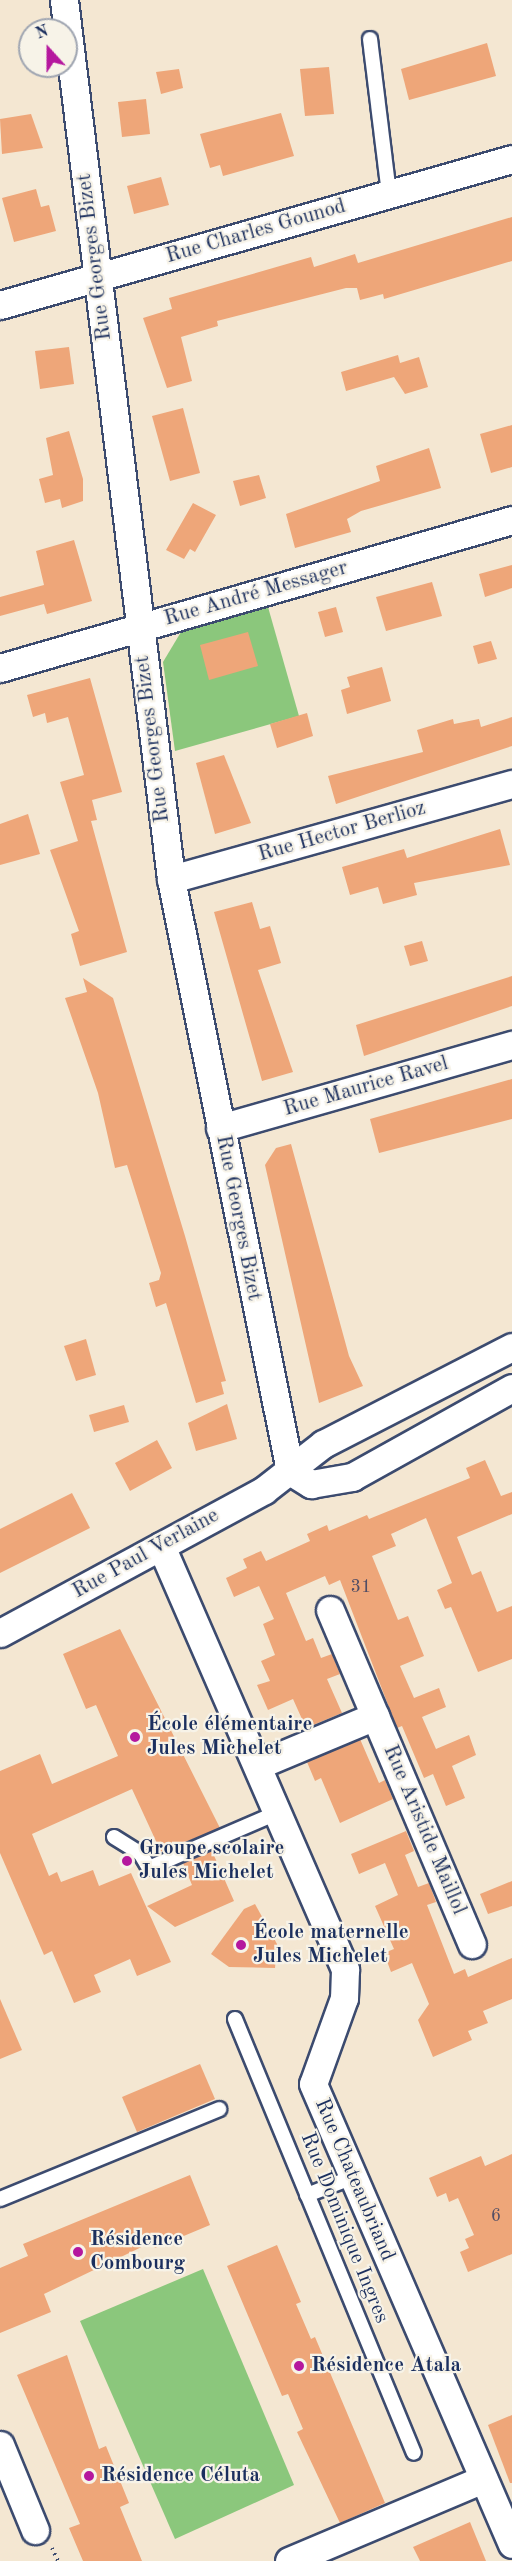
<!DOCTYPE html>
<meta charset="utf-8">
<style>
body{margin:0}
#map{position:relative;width:512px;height:2561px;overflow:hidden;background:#f4e7d2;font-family:"Old Standard TT",serif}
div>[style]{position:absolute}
.green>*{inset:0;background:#8bc77c}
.building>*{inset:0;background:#eea679}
.path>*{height:4px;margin-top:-2px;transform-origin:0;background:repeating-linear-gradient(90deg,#3c4b6f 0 1.5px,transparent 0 6px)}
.roads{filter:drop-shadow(2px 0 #3c4b6f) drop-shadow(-2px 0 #3c4b6f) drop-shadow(0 2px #3c4b6f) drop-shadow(0 -2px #3c4b6f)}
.service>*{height:14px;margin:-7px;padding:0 7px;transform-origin:7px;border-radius:7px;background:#fff}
.minor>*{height:27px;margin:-13.5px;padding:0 13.5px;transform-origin:13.5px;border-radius:13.5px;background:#fff}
.dots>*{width:16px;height:16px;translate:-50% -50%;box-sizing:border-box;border:3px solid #f7f3e8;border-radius:50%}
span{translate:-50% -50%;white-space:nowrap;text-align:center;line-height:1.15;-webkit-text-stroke:4.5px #f7f3e8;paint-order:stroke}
.number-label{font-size:18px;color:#504d65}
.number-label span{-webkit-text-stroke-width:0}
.street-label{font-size:21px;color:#1b2f5e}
.poi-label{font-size:21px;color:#1b2f5e;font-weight:700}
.left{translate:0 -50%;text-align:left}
.north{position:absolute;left:18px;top:18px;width:60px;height:60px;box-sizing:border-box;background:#f7f3e8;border:2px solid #9fa5b1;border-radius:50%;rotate:339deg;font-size:16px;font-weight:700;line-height:24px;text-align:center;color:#1b2f5e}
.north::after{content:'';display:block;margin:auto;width:21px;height:27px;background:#b5179e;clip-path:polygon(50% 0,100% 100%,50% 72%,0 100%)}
</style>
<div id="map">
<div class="green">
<div style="clip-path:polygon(268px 607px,299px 716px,175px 751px,163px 662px,181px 632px)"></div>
<div style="clip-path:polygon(203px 2269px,294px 2485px,175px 2539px,80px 2321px)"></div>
</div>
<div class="building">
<div style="clip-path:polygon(487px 43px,496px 76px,409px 100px,401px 69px)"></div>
<div style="clip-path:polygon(329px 67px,334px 114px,305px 116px,300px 69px)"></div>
<div style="clip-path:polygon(179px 69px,183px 88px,161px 94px,156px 72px)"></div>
<div style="clip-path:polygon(146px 99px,150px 134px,122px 137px,118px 102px)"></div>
<div style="clip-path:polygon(281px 113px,294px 156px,223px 176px,220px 165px,210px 168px,200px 134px)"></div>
<div style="clip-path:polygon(31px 114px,43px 148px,2px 154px,0 119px)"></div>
<div style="clip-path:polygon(161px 177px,169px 205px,134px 214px,127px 186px)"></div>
<div style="clip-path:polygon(36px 189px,41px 207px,49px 205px,56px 231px,14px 242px,2px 198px)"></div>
<div style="clip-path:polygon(512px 217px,512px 261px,384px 299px,383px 294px,360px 300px,357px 288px,346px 288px,217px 321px,218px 326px,181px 337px,192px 381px,167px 388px,143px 318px,172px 309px,169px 298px,311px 257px,314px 267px,355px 254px,358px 263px)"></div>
<div style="clip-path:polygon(69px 347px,74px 384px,40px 389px,35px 351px)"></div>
<div style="clip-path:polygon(398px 355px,400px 363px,419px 357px,428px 387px,405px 394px,394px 377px,346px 391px,341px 372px)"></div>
<div style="clip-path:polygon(183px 408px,200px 473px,170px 481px,152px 416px)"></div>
<div style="clip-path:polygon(512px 425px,512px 467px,491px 473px,480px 434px)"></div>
<div style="clip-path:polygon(69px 431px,83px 479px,83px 501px,62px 508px,60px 499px,45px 503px,39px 479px,53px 475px,46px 438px)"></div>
<div style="clip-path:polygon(429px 448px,441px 488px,361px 511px,347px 519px,351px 532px,295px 548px,286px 514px,380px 481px,376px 466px)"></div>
<div style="clip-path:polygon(259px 475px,266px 498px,240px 506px,233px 481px)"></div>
<div style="clip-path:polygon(193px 503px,216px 515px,195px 552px,190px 549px,184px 559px,166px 550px)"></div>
<div style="clip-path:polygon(74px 540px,92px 601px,47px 614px,44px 604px,0 616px,0 597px,44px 585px,36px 551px)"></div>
<div style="clip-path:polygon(512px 565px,512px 588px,485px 597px,479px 574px)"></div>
<div style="clip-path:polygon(432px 582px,442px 616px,386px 631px,376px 597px)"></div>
<div style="clip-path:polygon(336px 607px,343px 632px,325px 637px,318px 612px)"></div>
<div style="clip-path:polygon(248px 632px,258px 666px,209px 680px,200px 645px)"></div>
<div style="clip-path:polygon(491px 641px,497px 659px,478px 664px,473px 646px)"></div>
<div style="clip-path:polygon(382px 667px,391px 701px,347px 714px,341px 690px,350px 687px,347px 677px)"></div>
<div style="clip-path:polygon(90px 678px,122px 792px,92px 800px,97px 820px,91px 821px,127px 952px,80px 966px,71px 934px,79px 931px,50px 850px,78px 841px,60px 782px,84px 775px,68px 717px,47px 723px,45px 713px,33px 717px,27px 695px)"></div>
<div style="clip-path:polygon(307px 713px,313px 736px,277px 748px,270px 724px)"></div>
<div style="clip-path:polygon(512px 717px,512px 746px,336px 804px,328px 776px,423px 752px,417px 730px,453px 719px,454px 724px,479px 719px,481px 727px)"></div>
<div style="clip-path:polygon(224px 755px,251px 823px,215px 834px,196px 763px)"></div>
<div style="clip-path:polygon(28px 814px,40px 854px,0 865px,0 824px)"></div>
<div style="clip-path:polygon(500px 829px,510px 865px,414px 883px,417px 895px,383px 904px,378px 887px,350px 895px,342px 867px,404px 849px,407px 858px)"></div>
<div style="clip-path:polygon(252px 902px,260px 929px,270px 926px,281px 963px,258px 970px,293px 1072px,262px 1081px,214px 912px)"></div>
<div style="clip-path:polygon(422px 941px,428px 961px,410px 966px,404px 946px)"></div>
<div style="clip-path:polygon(512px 976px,512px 1006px,364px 1056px,356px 1025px)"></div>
<div style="clip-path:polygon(83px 978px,113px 998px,185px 1236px,226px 1381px,221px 1382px,224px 1394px,196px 1403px,166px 1303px,156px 1307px,149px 1283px,159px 1280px,161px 1273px,127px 1165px,115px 1168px,98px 1093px,65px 998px,87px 992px)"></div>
<div style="clip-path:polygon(512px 1079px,512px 1119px,379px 1153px,370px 1119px)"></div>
<div style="clip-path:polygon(291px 1144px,349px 1356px,363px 1386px,319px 1403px,265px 1165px,276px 1148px)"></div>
<div style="clip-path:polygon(86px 1339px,96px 1375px,76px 1381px,64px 1346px)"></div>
<div style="clip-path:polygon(227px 1404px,237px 1439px,196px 1451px,188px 1423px)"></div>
<div style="clip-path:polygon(124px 1405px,129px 1422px,94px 1432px,89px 1415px)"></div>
<div style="clip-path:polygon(157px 1440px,172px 1468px,130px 1491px,115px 1463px)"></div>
<div style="clip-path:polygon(485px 1460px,501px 1496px,512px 1492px,512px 1514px,457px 1537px,472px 1575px,481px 1571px,497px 1612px,512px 1606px,512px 1659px,478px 1672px,451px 1607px,445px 1609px,437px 1590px,452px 1583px,426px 1518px,391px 1534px,396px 1546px,372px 1556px,398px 1620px,408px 1616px,424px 1656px,400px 1666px,414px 1698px,439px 1688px,446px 1707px,422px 1717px,436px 1749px,469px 1735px,476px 1755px,452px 1766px,465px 1798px,446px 1806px,433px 1774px,424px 1778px,402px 1726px,397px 1728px,340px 1580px,329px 1585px,325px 1576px,286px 1593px,306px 1641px,313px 1638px,321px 1658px,332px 1654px,340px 1674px,327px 1679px,342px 1713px,306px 1728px,293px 1699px,268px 1710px,257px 1685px,270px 1681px,261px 1661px,275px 1655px,263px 1624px,274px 1619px,259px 1586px,234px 1597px,226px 1578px,247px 1568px,243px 1559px,261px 1551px,266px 1561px,310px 1541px,307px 1534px,327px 1525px,329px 1531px,367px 1515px,369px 1519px,470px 1478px,466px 1468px)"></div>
<div style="clip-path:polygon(72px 1493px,90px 1528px,0 1573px,0 1529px)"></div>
<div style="clip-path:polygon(120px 1629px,220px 1828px,161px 1852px,132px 1789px,32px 1834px,49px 1876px,57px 1872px,61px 1882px,93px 1870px,99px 1886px,131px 1873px,171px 1962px,137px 1976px,130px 1959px,94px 1975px,101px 1992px,74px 2003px,52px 1951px,44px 1955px,0 1853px,0 1771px,40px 1754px,52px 1784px,118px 1756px,96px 1705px,86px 1709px,63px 1654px)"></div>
<div style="clip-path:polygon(360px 1739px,379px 1783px,385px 1780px,393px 1799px,340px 1823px,321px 1778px,315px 1781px,307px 1762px)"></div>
<div style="clip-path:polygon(406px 1831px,414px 1851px,405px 1855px,418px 1887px,429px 1883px,436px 1902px,427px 1905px,454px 1974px,465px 1969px,468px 1977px,512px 1958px,512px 1999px,483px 2011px,488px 2023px,468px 2031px,472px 2040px,433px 2057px,418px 2020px,429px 2004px,412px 1963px,391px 1972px,384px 1953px,394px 1949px,375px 1906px,398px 1895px,385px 1863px,359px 1874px,351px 1854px)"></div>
<div style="clip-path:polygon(212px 1851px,234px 1901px,175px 1927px,147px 1906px,192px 1885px,183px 1863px)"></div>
<div style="clip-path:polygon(512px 1881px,512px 1906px,488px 1914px,480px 1894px)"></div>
<div style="clip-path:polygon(255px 1904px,277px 1944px,275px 1968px,229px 1967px,211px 1954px,244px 1909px)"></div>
<div style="clip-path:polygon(0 1999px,22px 2050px,0 2059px)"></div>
<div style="clip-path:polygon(200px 2064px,215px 2099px,137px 2132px,122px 2097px)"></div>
<div style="clip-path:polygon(512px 2154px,512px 2254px,468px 2272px,460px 2252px,469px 2248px,465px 2239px,474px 2235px,458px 2198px,449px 2202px,446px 2193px,437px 2197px,429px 2178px,481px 2156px,485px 2166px)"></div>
<div style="clip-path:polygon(190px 2175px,210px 2225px,155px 2248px,152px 2242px,44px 2294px,51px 2312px,0 2333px,0 2268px,28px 2256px,23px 2244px)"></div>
<div style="clip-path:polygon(277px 2245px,301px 2302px,296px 2304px,311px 2339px,315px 2337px,385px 2503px,340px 2523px,297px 2432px,303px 2429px,288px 2394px,282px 2396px,227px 2266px)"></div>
<div style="clip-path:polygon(67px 2355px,99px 2449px,106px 2446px,129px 2503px,120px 2507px,142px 2561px,83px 2561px,69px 2528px,80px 2524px,17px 2375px)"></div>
<div style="clip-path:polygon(512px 2415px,512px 2483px,510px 2483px,488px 2425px)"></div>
<div style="clip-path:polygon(470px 2522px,486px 2561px,420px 2561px,413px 2547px)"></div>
</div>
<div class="path">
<div style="left:52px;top:2548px;width:14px;rotate:65deg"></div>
</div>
<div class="roads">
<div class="service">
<div style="left:370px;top:39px;width:156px;rotate:83deg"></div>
<div style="left:114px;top:1837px;width:31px;rotate:32deg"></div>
<div style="left:140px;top:1853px;width:17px;rotate:59deg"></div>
<div style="left:149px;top:1868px;width:139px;rotate:-23.3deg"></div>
<div style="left:235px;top:2019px;width:469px;rotate:67.6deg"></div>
<div style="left:307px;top:2195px;width:49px;rotate:-21.4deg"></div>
<div style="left:0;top:2199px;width:237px;rotate:-22.3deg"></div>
</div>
<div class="minor">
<div style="left:64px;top:0;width:885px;rotate:83.06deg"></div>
<div style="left:171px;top:879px;width:604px;rotate:78.63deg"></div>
<div style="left:0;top:305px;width:532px;rotate:-15.92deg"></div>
<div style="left:0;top:668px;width:533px;rotate:-16.12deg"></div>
<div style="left:171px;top:879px;width:354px;rotate:-15.6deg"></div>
<div style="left:220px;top:1128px;width:304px;rotate:-15.9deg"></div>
<div style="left:290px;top:1471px;width:25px;rotate:32deg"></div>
<div style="left:311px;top:1484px;width:42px;rotate:-9.7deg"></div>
<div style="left:352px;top:1477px;width:183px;rotate:-29.1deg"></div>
<div style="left:161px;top:1546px;width:462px;rotate:66.5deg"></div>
<div style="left:345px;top:1970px;width:28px;rotate:92deg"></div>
<div style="left:344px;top:1998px;width:91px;rotate:109.8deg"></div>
<div style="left:313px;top:2084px;width:501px;rotate:66.61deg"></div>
<div style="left:330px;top:1610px;width:363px;rotate:67deg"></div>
<div style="left:0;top:1633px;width:300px;rotate:-28.4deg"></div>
<div style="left:264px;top:1490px;width:75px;rotate:-37.9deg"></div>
<div style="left:323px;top:1444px;width:212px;rotate:-27.2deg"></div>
<div style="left:258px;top:1765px;width:127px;rotate:-22.7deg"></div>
<div style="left:0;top:2445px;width:92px;rotate:67.6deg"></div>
<div style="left:289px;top:2561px;width:211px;rotate:-22.9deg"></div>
</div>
</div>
<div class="dots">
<div style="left:135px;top:1737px;background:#b5179e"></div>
<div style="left:127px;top:1861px;background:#b5179e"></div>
<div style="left:241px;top:1945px;background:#b5179e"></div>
<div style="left:78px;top:2252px;background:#b5179e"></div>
<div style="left:299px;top:2366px;background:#b5179e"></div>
<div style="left:89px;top:2476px;background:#b5179e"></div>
</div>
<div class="number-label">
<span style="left:361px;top:1587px">31</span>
<span style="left:496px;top:2216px">6</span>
</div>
<div class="street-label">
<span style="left:256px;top:232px;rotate:-16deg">Rue Charles Gounod</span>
<span style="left:95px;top:257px;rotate:-97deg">Rue Georges Bizet</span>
<span style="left:256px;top:594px;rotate:-16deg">Rue André Messager</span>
<span style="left:153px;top:739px;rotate:-97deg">Rue Georges Bizet</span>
<span style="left:342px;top:832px;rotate:-16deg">Rue Hector Berlioz</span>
<span style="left:366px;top:1087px;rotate:-16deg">Rue Maurice Ravel</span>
<span style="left:238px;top:1218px;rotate:79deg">Rue Georges Bizet</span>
<span style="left:146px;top:1554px;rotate:-29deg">Rue Paul Verlaine</span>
<span style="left:424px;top:1830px;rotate:67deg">Rue Aristide Maillol</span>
<span style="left:354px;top:2180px;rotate:67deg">Rue Chateaubriand</span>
<span style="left:344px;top:2228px;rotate:68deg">Rue Dominique Ingres</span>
</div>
<div class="poi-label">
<span class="left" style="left:147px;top:1737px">École élémentaire<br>Jules Michelet</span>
<span class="left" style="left:139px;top:1861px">Groupe scolaire<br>Jules Michelet</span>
<span class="left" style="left:253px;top:1945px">École maternelle<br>Jules Michelet</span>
<span class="left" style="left:90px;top:2252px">Résidence<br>Combourg</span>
<span class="left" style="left:311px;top:2366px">Résidence Atala</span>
<span class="left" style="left:101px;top:2476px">Résidence Céluta</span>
</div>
<div class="north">N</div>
</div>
